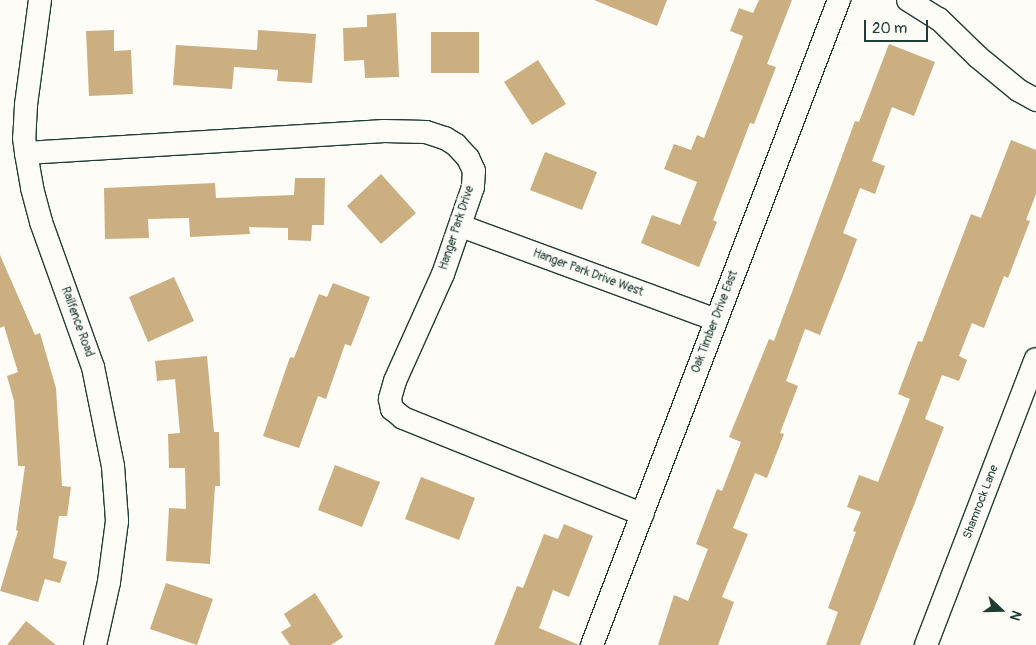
<!DOCTYPE html>
<style>
body{margin:0}
#map{position:relative;width:1036px;height:645px;overflow:hidden;background:#fdfcf7;font-family:Pangolin,sans-serif}
div>[style]{position:absolute}
.building>*{inset:0;background:#cbaf80}
.roads{filter:drop-shadow(1px 0 #1f3d34) drop-shadow(-1px 0 #1f3d34) drop-shadow(0 1px #1f3d34) drop-shadow(0 -1px #1f3d34)}
.minor>*{height:22px;margin:-11px;padding:0 11px;transform-origin:11px;border-radius:11px;background:#fdfcf7}
span{translate:-50% -50%;white-space:nowrap;text-align:center;line-height:1.15;-webkit-text-stroke:5px #fdfcf7;paint-order:stroke}
.street-label{font-size:12px;color:#1f3d34}
.north{position:absolute;left:976px;top:585px;width:50px;height:50px;-webkit-text-stroke:4px #fdfcf7;paint-order:stroke;rotate:111deg;font-size:14px;font-weight:700;line-height:20px;text-align:center;color:#1f3d34}
.north::after{content:'';display:block;margin:auto;width:18px;height:22px;background:#1f3d34;clip-path:polygon(50% 0,100% 100%,50% 72%,0 100%)}
.scale{position:absolute;left:864px;top:20px;width:64px;height:22px;box-sizing:border-box;border:2px solid #1f3d34;border-top:0;padding-left:6px;font-size:15px;line-height:18px;white-space:nowrap;color:#1f3d34;-webkit-text-stroke:4px #fdfcf7;paint-order:stroke}
</style>
<div id="map">
<div class="building">
<div style="clip-path:polygon(594px 0,667px 0,657px 26px)"></div>
<div style="clip-path:polygon(759px 0,792px 0,767px 64px,776px 67px,754px 124px,750px 123px,713px 220px,717px 222px,699px 267px,641px 243px,652px 215px,680px 225px,697px 182px,664px 169px,674px 144px,691px 150px,697px 135px,704px 138px,743px 36px,730px 31px,739px 8px,753px 13px)"></div>
<div style="clip-path:polygon(396px 13px,399px 77px,365px 78px,364px 60px,344px 61px,343px 28px,367px 27px,367px 15px)"></div>
<div style="clip-path:polygon(114px 30px,114px 51px,131px 50px,133px 94px,89px 96px,86px 31px)"></div>
<div style="clip-path:polygon(258px 30px,316px 34px,312px 83px,277px 81px,278px 70px,234px 67px,232px 89px,173px 85px,176px 45px,257px 50px)"></div>
<div style="clip-path:polygon(431px 32px,479px 32px,479px 73px,431px 73px)"></div>
<div style="clip-path:polygon(889px 44px,935px 62px,914px 116px,892px 107px,872px 161px,885px 166px,875px 194px,860px 188px,843px 233px,857px 239px,847px 266px,820px 335px,805px 329px,786px 381px,798px 386px,780px 433px,784px 434px,767px 478px,755px 473px,733px 528px,748px 534px,722px 597px,734px 602px,718px 645px,658px 645px,674px 595px,688px 601px,708px 549px,696px 544px,717px 489px,722px 491px,741px 442px,729px 437px,769px 339px,774px 341px,855px 121px,859px 122px)"></div>
<div style="clip-path:polygon(538px 60px,566px 104px,532px 125px,504px 82px)"></div>
<div style="clip-path:polygon(1011px 140px,1036px 150px,1036px 194px,1026px 220px,1030px 221px,1008px 278px,1004px 276px,984px 328px,972px 323px,959px 356px,967px 360px,959px 381px,942px 375px,925px 419px,944px 427px,860px 645px,826px 645px,838px 612px,828px 608px,856px 532px,853px 531px,861px 512px,847px 507px,859px 475px,878px 482px,910px 399px,898px 394px,918px 341px,922px 342px,971px 214px,981px 218px)"></div>
<div style="clip-path:polygon(545px 152px,597px 172px,582px 210px,530px 190px)"></div>
<div style="clip-path:polygon(381px 174px,416px 213px,381px 244px,347px 206px)"></div>
<div style="clip-path:polygon(295px 178px,325px 178px,324px 225px,312px 225px,311px 241px,288px 240px,288px 228px,249px 227px,250px 234px,190px 237px,189px 218px,148px 219px,149px 238px,105px 239px,104px 188px,215px 183px,216px 198px,294px 195px)"></div>
<div style="clip-path:polygon(0 255px,35px 335px,40px 333px,56px 388px,62px 486px,71px 487px,67px 516px,59px 516px,53px 558px,67px 562px,60px 583px,45px 579px,38px 602px,0 591px,18px 531px,16px 530px,25px 466px,18px 466px,14px 401px,7px 376px,18px 372px,4px 326px,0 328px)"></div>
<div style="clip-path:polygon(174px 277px,194px 321px,148px 342px,129px 297px)"></div>
<div style="clip-path:polygon(333px 283px,370px 297px,351px 346px,345px 344px,326px 399px,318px 396px,299px 448px,263px 436px,290px 357px,294px 358px,319px 294px,327px 297px)"></div>
<div style="clip-path:polygon(207px 356px,214px 432px,219px 432px,220px 486px,215px 486px,210px 564px,166px 561px,169px 508px,186px 509px,185px 468px,169px 468px,168px 434px,180px 433px,175px 379px,157px 381px,155px 361px)"></div>
<div style="clip-path:polygon(335px 465px,380px 482px,362px 527px,318px 510px)"></div>
<div style="clip-path:polygon(421px 477px,475px 498px,459px 540px,405px 519px)"></div>
<div style="clip-path:polygon(564px 524px,593px 536px,569px 597px,553px 590px,539px 628px,579px 645px,494px 645px,517px 586px,523px 588px,544px 534px,558px 539px)"></div>
<div style="clip-path:polygon(166px 583px,213px 599px,197px 645px,150px 629px)"></div>
<div style="clip-path:polygon(315px 593px,343px 637px,331px 645px,290px 645px,281px 632px,291px 626px,284px 614px)"></div>
<div style="clip-path:polygon(26px 621px,56px 645px,7px 645px)"></div>
</div>
<div class="roads">
<div class="minor">
<div style="left:40px;top:0;width:106px;rotate:97.6deg"></div>
<div style="left:26px;top:105px;width:33px;rotate:93deg"></div>
<div style="left:24px;top:138px;width:15px;rotate:82deg"></div>
<div style="left:26px;top:153px;width:36px;rotate:80deg"></div>
<div style="left:32px;top:188px;width:35px;rotate:75deg"></div>
<div style="left:41px;top:222px;width:154px;rotate:70.3deg"></div>
<div style="left:93px;top:367px;width:101px;rotate:78.6deg"></div>
<div style="left:113px;top:466px;width:55px;rotate:85.8deg"></div>
<div style="left:117px;top:521px;width:62px;rotate:97.5deg"></div>
<div style="left:109px;top:582px;width:65px;rotate:102.5deg"></div>
<div style="left:908px;top:0;width:36px;rotate:32deg"></div>
<div style="left:939px;top:19px;width:54px;rotate:44.3deg"></div>
<div style="left:978px;top:57px;width:52px;rotate:39.5deg"></div>
<div style="left:1018px;top:90px;width:21px;rotate:29deg"></div>
<div style="left:26px;top:153px;width:359px;rotate:-3.5deg"></div>
<div style="left:384px;top:131px;width:42px;rotate:1.4deg"></div>
<div style="left:426px;top:132px;width:20px;rotate:18deg"></div>
<div style="left:445px;top:138px;width:13px;rotate:32deg"></div>
<div style="left:456px;top:145px;width:18px;rotate:47deg"></div>
<div style="left:468px;top:158px;width:14px;rotate:65deg"></div>
<div style="left:474px;top:171px;width:16px;rotate:94deg"></div>
<div style="left:473px;top:187px;width:92px;rotate:109deg"></div>
<div style="left:443px;top:274px;width:117px;rotate:114.2deg"></div>
<div style="left:395px;top:381px;width:19px;rotate:106deg"></div>
<div style="left:390px;top:399px;width:10px;rotate:79deg"></div>
<div style="left:392px;top:409px;width:14px;rotate:39deg"></div>
<div style="left:403px;top:418px;width:258px;rotate:21.9deg"></div>
<div style="left:461px;top:226px;width:272px;rotate:20.2deg"></div>
<div style="left:592px;top:645px;width:691px;rotate:-69.05deg"></div>
<div style="left:926px;top:645px;width:306px;rotate:-69deg"></div>
</div>
</div>
<div class="street-label">
<span style="left:457px;top:228px;rotate:-72deg">Hanger Park Drive</span>
<span style="left:588px;top:273px;rotate:20deg">Hanger Park Drive West</span>
<span style="left:77px;top:322px;rotate:70deg">Railfence Road</span>
<span style="left:715px;top:322px;rotate:-69deg">Oak Timber Drive East</span>
<span style="left:981px;top:502px;rotate:-69deg">Shamrock Lane</span>
</div>
<div class="north">N</div>
<div class="scale">20 m</div>
</div>
